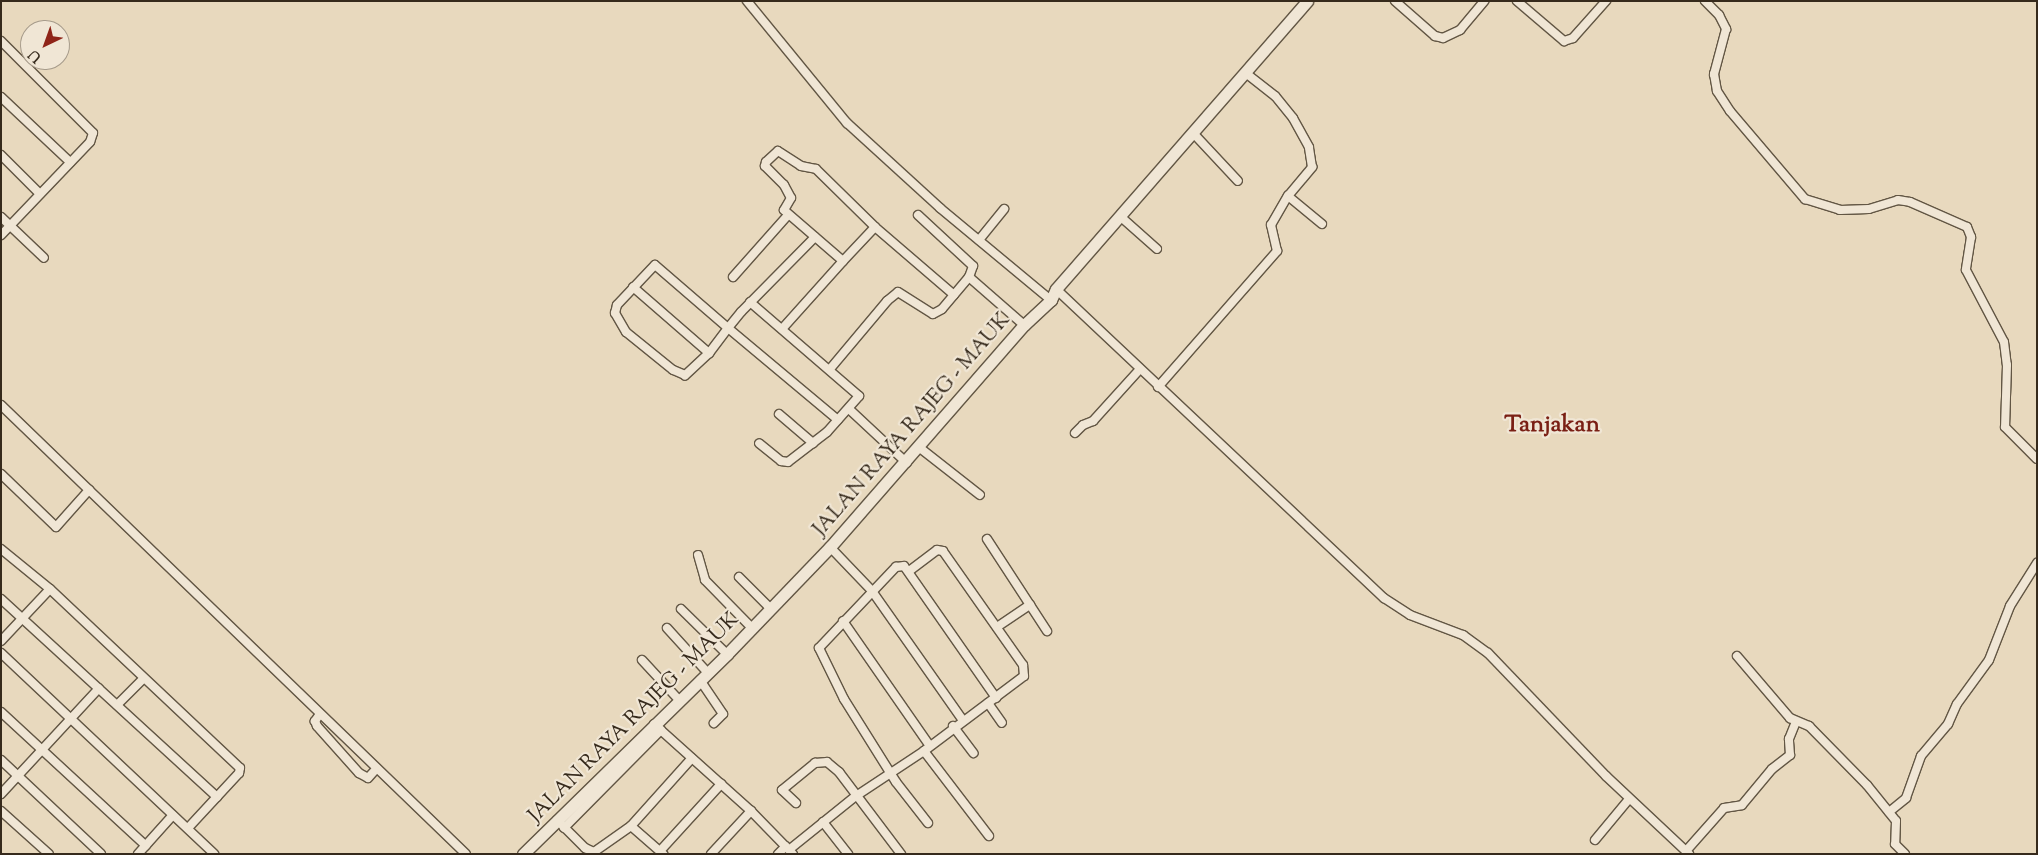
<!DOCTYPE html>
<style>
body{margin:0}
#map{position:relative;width:2038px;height:855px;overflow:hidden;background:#e8d9be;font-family:"Sorts Mill Goudy",serif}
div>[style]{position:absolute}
.roads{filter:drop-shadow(1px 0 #625644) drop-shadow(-1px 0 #625644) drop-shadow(0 1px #625644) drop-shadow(0 -1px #625644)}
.street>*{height:8px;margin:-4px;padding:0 4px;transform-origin:4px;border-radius:4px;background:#f0e6d5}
.secondary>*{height:11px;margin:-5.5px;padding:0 5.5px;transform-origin:5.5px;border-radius:5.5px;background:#f0e6d5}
span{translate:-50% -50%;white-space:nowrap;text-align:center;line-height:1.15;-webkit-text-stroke:4.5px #f0e6d5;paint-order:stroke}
.street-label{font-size:21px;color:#362a1c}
.quarter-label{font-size:24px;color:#7a1f14;font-weight:700}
.frame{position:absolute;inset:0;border:2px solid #362a1c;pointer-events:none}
.north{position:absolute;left:20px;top:20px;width:50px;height:50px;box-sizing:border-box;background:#f0e6d5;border:1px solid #a69b8b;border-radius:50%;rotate:222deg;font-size:14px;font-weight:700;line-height:20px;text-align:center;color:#362a1c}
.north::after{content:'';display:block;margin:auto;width:18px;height:22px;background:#8f2418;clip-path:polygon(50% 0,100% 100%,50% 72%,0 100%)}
</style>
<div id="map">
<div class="roads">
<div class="street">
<div style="left:747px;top:1px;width:158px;rotate:50.7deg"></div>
<div style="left:847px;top:123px;width:126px;rotate:42.4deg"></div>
<div style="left:940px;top:208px;width:144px;rotate:39.7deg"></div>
<div style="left:1395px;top:1px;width:53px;rotate:41.2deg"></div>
<div style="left:1435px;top:36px;width:8px;rotate:14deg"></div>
<div style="left:1443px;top:38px;width:19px;rotate:-25deg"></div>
<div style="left:1460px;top:30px;width:38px;rotate:-50deg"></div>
<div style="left:1517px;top:1px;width:62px;rotate:40.4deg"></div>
<div style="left:1564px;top:41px;width:9px;rotate:-18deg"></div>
<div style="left:1573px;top:38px;width:50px;rotate:-48.3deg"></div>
<div style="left:1705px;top:1px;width:20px;rotate:45deg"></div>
<div style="left:1719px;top:15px;width:16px;rotate:63deg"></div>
<div style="left:1726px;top:29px;width:47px;rotate:104.9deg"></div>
<div style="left:1714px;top:74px;width:17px;rotate:80deg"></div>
<div style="left:1717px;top:91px;width:24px;rotate:57deg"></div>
<div style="left:1730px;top:111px;width:116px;rotate:49.6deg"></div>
<div style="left:1805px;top:199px;width:37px;rotate:17deg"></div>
<div style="left:1840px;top:210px;width:29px;rotate:-2deg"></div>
<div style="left:1869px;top:209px;width:30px;rotate:-17deg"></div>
<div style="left:1898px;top:200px;width:12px;rotate:9deg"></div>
<div style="left:1910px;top:202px;width:62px;rotate:23.7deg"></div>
<div style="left:1967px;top:227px;width:11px;rotate:68deg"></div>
<div style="left:1971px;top:237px;width:33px;rotate:99deg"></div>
<div style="left:1966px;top:270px;width:81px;rotate:62.2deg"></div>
<div style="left:2004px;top:342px;width:23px;rotate:83deg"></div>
<div style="left:2007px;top:365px;width:62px;rotate:91.8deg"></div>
<div style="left:2005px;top:427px;width:45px;rotate:45deg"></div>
<div style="left:1px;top:41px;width:130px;rotate:45deg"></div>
<div style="left:93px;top:133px;width:9px;rotate:108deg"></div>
<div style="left:90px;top:142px;width:129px;rotate:133.7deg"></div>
<div style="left:1px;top:97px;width:95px;rotate:43.3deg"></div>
<div style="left:1194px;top:134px;width:64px;rotate:46.9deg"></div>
<div style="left:1px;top:155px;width:55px;rotate:45deg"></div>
<div style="left:1288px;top:196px;width:44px;rotate:39.5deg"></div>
<div style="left:918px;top:215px;width:75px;rotate:42.8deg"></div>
<div style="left:973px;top:266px;width:12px;rotate:110deg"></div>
<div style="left:1px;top:217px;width:59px;rotate:43.6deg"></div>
<div style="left:1121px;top:217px;width:48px;rotate:41.6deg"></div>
<div style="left:875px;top:227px;width:47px;rotate:133.3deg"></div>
<div style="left:843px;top:261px;width:78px;rotate:-139.2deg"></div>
<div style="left:784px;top:210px;width:14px;rotate:-60deg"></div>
<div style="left:791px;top:198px;width:15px;rotate:-118deg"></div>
<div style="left:784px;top:185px;width:27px;rotate:-135deg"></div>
<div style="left:765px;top:166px;width:4px;rotate:-76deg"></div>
<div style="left:766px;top:162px;width:16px;rotate:-43deg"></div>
<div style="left:778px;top:151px;width:27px;rotate:33deg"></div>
<div style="left:801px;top:166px;width:15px;rotate:11deg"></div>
<div style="left:816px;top:169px;width:83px;rotate:44.5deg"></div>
<div style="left:875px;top:227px;width:104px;rotate:40.7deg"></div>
<div style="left:815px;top:237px;width:105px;rotate:134.6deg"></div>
<div style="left:741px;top:312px;width:21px;rotate:129deg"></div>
<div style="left:728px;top:328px;width:31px;rotate:127deg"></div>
<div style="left:709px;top:353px;width:33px;rotate:137deg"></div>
<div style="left:685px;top:375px;width:13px;rotate:-157deg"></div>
<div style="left:673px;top:370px;width:60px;rotate:-141deg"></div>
<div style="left:626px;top:332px;width:22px;rotate:-120deg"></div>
<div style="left:615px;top:313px;width:8px;rotate:-76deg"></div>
<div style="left:617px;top:305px;width:55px;rotate:-46.5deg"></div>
<div style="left:655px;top:265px;width:96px;rotate:40.8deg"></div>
<div style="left:728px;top:328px;width:143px;rotate:39.9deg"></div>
<div style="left:979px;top:240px;width:40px;rotate:-51deg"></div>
<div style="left:733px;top:277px;width:83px;rotate:-48.4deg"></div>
<div style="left:633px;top:287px;width:101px;rotate:41deg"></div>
<div style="left:1056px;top:289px;width:451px;rotate:43.3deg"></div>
<div style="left:1384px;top:598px;width:31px;rotate:33deg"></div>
<div style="left:1410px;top:615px;width:57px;rotate:20.7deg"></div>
<div style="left:1463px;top:635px;width:31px;rotate:36deg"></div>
<div style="left:1488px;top:653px;width:170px;rotate:46.2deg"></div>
<div style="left:1606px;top:776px;width:114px;rotate:43.2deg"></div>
<div style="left:750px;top:302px;width:144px;rotate:40.8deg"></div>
<div style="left:859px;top:396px;width:48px;rotate:131.6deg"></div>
<div style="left:827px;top:432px;width:49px;rotate:142.4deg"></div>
<div style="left:788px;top:462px;width:7px;rotate:-172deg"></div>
<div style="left:781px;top:461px;width:28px;rotate:-141deg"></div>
<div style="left:782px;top:329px;width:91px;rotate:-48.1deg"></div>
<div style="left:830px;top:369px;width:89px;rotate:-50deg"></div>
<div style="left:887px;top:301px;width:14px;rotate:-39deg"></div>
<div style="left:898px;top:292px;width:41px;rotate:32.2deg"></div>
<div style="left:933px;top:314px;width:10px;rotate:-29deg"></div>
<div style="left:942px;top:309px;width:42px;rotate:-49.8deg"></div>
<div style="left:969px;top:277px;width:73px;rotate:41.1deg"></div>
<div style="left:1158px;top:387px;width:181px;rotate:-48.8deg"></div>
<div style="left:1277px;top:251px;width:27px;rotate:-103deg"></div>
<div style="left:1271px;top:225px;width:34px;rotate:-60deg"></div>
<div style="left:1288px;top:196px;width:38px;rotate:-50deg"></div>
<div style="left:1312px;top:167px;width:20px;rotate:-99deg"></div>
<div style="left:1309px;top:147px;width:33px;rotate:-119deg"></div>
<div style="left:1293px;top:118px;width:28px;rotate:-129deg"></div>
<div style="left:1275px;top:96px;width:37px;rotate:-142deg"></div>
<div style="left:1px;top:405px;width:646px;rotate:44deg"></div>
<div style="left:849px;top:409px;width:79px;rotate:43deg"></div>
<div style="left:779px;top:414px;width:45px;rotate:40.5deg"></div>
<div style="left:1075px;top:433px;width:11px;rotate:-45deg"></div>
<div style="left:1083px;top:425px;width:11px;rotate:-22deg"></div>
<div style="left:1093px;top:421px;width:70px;rotate:-47.9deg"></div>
<div style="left:920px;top:448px;width:76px;rotate:38.1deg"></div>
<div style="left:1px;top:474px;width:76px;rotate:43.9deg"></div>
<div style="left:56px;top:527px;width:50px;rotate:-48.3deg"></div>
<div style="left:987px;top:539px;width:110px;rotate:56.9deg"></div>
<div style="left:830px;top:547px;width:61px;rotate:46.3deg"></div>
<div style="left:872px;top:591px;width:156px;rotate:54.9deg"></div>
<div style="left:1px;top:549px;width:63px;rotate:39.2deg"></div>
<div style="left:50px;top:589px;width:261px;rotate:43.3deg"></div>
<div style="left:240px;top:768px;width:5px;rotate:101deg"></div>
<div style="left:239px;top:773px;width:75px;rotate:132.8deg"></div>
<div style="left:698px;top:555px;width:26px;rotate:74deg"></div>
<div style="left:705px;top:580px;width:67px;rotate:45.6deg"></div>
<div style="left:739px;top:577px;width:45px;rotate:45deg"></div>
<div style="left:1px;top:599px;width:293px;rotate:42.5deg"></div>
<div style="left:681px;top:609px;width:64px;rotate:44.4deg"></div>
<div style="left:843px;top:621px;width:152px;rotate:55.2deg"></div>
<div style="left:997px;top:627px;width:40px;rotate:-34deg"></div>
<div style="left:667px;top:628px;width:61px;rotate:47.7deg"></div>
<div style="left:1px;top:641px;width:71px;rotate:-46.7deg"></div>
<div style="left:1px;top:653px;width:293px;rotate:43.3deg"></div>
<div style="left:1737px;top:656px;width:82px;rotate:49.5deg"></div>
<div style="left:1790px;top:718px;width:21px;rotate:23deg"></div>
<div style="left:1809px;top:726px;width:83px;rotate:45.5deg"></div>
<div style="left:1867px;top:785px;width:46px;rotate:51.1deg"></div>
<div style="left:1896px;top:821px;width:23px;rotate:92deg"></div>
<div style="left:1895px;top:844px;width:14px;rotate:45deg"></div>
<div style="left:642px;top:660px;width:54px;rotate:47.2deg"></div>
<div style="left:700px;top:680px;width:41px;rotate:55.9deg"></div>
<div style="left:723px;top:714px;width:13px;rotate:135deg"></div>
<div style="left:988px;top:703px;width:24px;rotate:55deg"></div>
<div style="left:117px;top:705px;width:38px;rotate:-45deg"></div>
<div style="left:1px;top:712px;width:197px;rotate:42.7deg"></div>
<div style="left:320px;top:714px;width:9px;rotate:126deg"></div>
<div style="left:315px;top:721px;width:5px;rotate:68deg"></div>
<div style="left:317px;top:726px;width:63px;rotate:48.2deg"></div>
<div style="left:359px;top:773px;width:10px;rotate:29deg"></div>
<div style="left:368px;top:778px;width:13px;rotate:-48deg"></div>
<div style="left:654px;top:724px;width:130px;rotate:41.9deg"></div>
<div style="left:751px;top:811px;width:60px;rotate:45.7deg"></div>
<div style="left:953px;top:726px;width:34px;rotate:53deg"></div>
<div style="left:924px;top:751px;width:107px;rotate:52.6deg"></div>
<div style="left:1px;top:760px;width:137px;rotate:43.2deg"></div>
<div style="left:1px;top:794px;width:144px;rotate:-47.2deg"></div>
<div style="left:796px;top:803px;width:19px;rotate:-137deg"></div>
<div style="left:782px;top:790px;width:43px;rotate:-39.3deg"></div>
<div style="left:815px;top:763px;width:12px;rotate:-5deg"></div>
<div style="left:827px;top:762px;width:16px;rotate:40deg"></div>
<div style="left:839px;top:772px;width:103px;rotate:52.9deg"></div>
<div style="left:1px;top:811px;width:64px;rotate:41.9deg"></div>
<div style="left:1889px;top:812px;width:22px;rotate:-39deg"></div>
<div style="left:1906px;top:798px;width:45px;rotate:-70.3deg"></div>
<div style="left:1921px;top:756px;width:42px;rotate:-49.8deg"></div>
<div style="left:1948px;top:724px;width:22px;rotate:-66deg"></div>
<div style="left:1957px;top:704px;width:54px;rotate:-54deg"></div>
<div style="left:1989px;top:660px;width:58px;rotate:-68.7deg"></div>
<div style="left:2010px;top:606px;width:51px;rotate:-57.9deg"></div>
<div style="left:557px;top:820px;width:40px;rotate:45deg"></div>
<div style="left:585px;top:848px;width:10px;rotate:24deg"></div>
<div style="left:594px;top:852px;width:45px;rotate:-35.1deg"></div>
<div style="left:631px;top:826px;width:43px;rotate:41.2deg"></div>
<div style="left:823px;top:822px;width:41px;rotate:52deg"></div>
<div style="left:928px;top:823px;width:52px;rotate:-128deg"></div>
<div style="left:896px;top:782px;width:98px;rotate:-122.1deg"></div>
<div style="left:844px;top:699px;width:57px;rotate:-116.1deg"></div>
<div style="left:819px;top:648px;width:112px;rotate:-46.5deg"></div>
<div style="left:896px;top:567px;width:8px;rotate:-7deg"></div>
<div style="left:904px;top:566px;width:161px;rotate:55.1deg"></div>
<div style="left:631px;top:826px;width:91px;rotate:-48.1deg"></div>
<div style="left:564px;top:828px;width:138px;rotate:-45.3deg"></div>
<div style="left:1595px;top:840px;width:53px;rotate:-50.3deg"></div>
<div style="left:790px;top:849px;width:85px;rotate:-38.8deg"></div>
<div style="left:856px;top:796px;width:82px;rotate:-33.5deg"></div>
<div style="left:924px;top:751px;width:125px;rotate:-36.9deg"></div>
<div style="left:1024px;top:676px;width:11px;rotate:-95deg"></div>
<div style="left:1023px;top:665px;width:139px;rotate:-125.1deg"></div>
<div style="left:943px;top:551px;width:6px;rotate:-171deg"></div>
<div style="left:937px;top:550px;width:34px;rotate:143deg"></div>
<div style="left:660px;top:851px;width:91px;rotate:-47.7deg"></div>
<div style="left:1686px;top:851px;width:57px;rotate:-48.5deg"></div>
<div style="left:1724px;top:808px;width:18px;rotate:-9deg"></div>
<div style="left:1742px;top:805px;width:47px;rotate:-50.2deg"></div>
<div style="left:1772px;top:769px;width:23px;rotate:-38deg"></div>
<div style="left:1790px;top:755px;width:16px;rotate:-94deg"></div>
<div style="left:1789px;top:739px;width:18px;rotate:-68deg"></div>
<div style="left:138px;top:854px;width:52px;rotate:-48.1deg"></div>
<div style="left:711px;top:854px;width:59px;rotate:-47.1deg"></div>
<div style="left:778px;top:854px;width:11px;rotate:-45deg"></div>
</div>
<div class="secondary">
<div style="left:523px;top:854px;width:286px;rotate:-44.4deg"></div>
<div style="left:727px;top:654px;width:149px;rotate:-46.1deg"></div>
<div style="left:830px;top:547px;width:295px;rotate:-48.9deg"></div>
<div style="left:1024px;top:325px;width:37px;rotate:-43deg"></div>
<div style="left:1051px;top:300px;width:12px;rotate:-66deg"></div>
<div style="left:1056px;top:289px;width:382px;rotate:-48.9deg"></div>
</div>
</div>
<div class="street-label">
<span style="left:912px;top:425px;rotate:-49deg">JALAN RAYA RAJEG - MAUK</span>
<span style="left:634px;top:718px;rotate:-45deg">JALAN RAYA RAJEG - MAUK</span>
</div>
<div class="quarter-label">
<span style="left:1552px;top:426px">Tanjakan</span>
</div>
<div class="frame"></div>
<div class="north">U</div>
</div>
